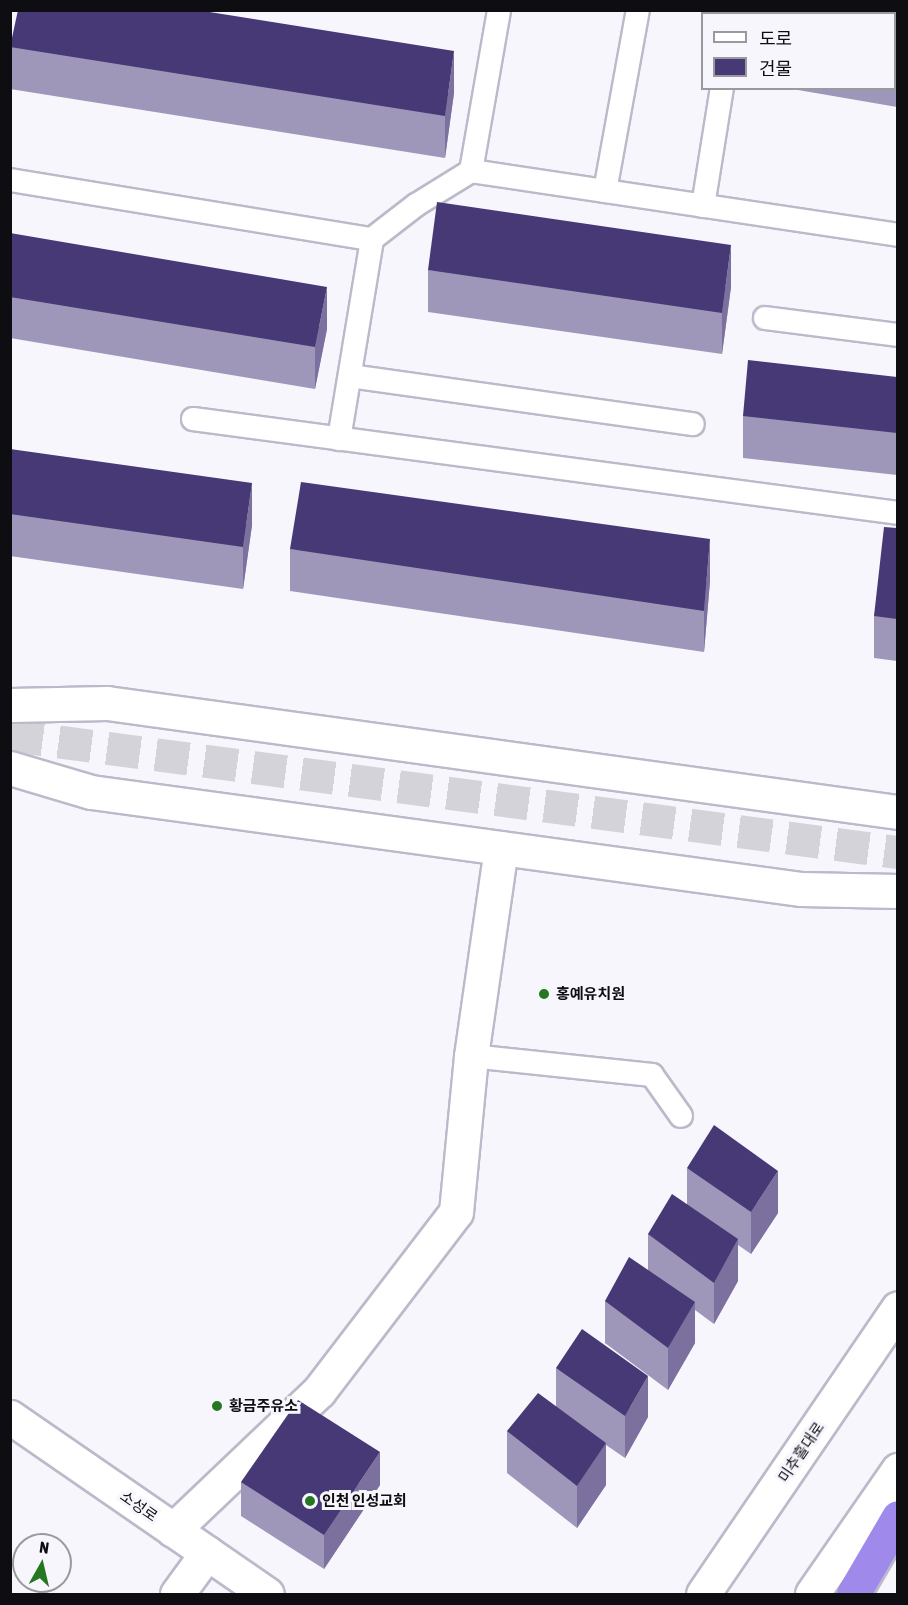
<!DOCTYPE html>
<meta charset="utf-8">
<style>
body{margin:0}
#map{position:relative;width:908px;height:1605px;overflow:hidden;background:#f7f6fd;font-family:"Asap Condensed","Noto Sans KR",sans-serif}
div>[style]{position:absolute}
.secondary-tunnel>*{height:33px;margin-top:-16.5px;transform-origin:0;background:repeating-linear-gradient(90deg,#d4d3da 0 33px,transparent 0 49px)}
.roads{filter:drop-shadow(2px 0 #bcbaca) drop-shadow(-2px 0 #bcbaca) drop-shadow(0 2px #bcbaca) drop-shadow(0 -2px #bcbaca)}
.service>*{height:22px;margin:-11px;padding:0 11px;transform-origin:11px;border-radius:11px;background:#fff}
.minor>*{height:33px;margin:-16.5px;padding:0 16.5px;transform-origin:16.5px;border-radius:16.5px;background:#fff}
.tertiary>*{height:33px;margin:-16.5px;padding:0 16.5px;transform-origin:16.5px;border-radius:16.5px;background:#fff}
.secondary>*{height:33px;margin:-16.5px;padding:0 16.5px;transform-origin:16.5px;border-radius:16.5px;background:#fff}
.motorway>*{height:33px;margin:-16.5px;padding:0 16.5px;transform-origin:16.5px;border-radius:16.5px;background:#9f8aec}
.wall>*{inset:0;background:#9f97ba}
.shaded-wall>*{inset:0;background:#7c719e}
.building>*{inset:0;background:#473876}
.dots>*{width:16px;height:16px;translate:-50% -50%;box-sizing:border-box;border:3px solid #f7f6fd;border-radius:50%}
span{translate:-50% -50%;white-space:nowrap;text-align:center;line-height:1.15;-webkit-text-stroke:6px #f7f6fd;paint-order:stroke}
.poi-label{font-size:15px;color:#0e0d12;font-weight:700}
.left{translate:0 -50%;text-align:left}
.street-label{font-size:15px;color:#0e0d12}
.frame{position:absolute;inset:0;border:12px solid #0e0d12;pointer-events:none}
.legend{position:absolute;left:701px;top:12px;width:195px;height:78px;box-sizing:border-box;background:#f7f6fd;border:2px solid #9a999f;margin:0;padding:8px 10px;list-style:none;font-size:18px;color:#0e0d12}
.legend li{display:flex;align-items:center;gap:12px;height:30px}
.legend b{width:30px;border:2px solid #9a999f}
.north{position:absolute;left:12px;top:1533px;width:60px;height:60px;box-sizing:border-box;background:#f7f6fd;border:2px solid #9a999f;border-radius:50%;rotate:8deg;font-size:16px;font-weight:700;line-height:24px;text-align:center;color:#0e0d12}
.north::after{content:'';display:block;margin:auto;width:21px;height:27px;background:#267721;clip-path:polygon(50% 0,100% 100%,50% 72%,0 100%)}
</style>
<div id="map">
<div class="secondary-tunnel">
<div style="left:10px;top:735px;width:896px;rotate:7.51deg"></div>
</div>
<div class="roads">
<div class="service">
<div style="left:471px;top:171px;width:163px;rotate:-80.1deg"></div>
<div style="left:10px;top:180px;width:367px;rotate:9.3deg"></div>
<div style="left:372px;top:239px;width:56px;rotate:-37.7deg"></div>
<div style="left:416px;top:205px;width:65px;rotate:-31.7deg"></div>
<div style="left:471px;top:171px;width:432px;rotate:8.5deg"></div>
<div style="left:605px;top:191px;width:184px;rotate:-79.7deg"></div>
<div style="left:703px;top:206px;width:120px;rotate:-80.9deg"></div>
<div style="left:765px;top:318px;width:134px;rotate:7.3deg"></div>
<div style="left:350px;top:376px;width:346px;rotate:8deg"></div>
<div style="left:193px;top:419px;width:711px;rotate:7.59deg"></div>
<div style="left:339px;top:439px;width:203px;rotate:-80.6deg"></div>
<div style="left:471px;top:1056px;width:182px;rotate:6deg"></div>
<div style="left:652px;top:1075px;width:50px;rotate:54.7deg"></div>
</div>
<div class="minor">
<div style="left:173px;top:1530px;width:202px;rotate:-43.6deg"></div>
<div style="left:319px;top:1391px;width:225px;rotate:-52.6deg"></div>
<div style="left:456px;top:1212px;width:157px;rotate:-84.5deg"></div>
<div style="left:471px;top:1056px;width:210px;rotate:-81.8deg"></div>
<div style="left:177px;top:1594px;width:51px;rotate:-53.8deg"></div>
</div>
<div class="tertiary">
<div style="left:10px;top:1417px;width:312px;rotate:34.6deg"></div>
</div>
<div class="secondary">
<div style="left:10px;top:705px;width:97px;rotate:-1.2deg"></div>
<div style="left:107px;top:703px;width:798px;rotate:7.85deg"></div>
<div style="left:10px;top:768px;width:84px;rotate:16.5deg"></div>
<div style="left:91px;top:792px;width:717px;rotate:7.78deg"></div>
<div style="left:801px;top:889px;width:97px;rotate:1.2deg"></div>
<div style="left:703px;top:1594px;width:346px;rotate:-55.7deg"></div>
<div style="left:812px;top:1594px;width:151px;rotate:-55.3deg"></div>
</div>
<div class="motorway">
<div style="left:853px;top:1594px;width:89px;rotate:-59.7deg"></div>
</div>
</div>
<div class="wall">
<div style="clip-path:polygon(897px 10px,897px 107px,798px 90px,798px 88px,894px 88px,894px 14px)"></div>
<div style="clip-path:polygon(10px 46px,454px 93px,445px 158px,10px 89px)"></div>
<div style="clip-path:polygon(10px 233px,327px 329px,315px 389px,10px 338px)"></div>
<div style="clip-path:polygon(428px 270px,731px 287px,722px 354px,428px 312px)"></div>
<div style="clip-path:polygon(897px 377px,897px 475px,743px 458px,743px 416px)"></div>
<div style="clip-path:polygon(10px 449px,252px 525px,243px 589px,10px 556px)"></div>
<div style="clip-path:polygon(897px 528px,897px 661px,874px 658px,874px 616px)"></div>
<div style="clip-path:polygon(290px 549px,710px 581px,704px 652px,290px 591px)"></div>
<div style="clip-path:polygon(687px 1168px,778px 1213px,751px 1254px,738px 1245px,738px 1281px,714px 1324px,695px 1310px,695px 1343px,668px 1390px,605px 1343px,605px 1301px,648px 1270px,648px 1234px,687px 1204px)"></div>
<div style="clip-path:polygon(556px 1368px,648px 1417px,625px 1458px,606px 1445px,606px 1485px,577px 1528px,507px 1473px,507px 1431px,556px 1406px)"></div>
<div style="clip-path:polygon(241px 1482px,380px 1485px,324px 1569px,241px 1516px)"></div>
</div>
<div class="shaded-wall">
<div style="clip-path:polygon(454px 51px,454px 93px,445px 158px,445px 116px)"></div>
<div style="clip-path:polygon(731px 245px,731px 287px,722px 354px,722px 313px)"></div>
<div style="clip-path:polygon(327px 287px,327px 329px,315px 389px,315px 347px)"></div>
<div style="clip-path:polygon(252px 483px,252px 525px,243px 589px,243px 547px)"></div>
<div style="clip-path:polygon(710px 539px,710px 581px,704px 652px,704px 611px)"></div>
<div style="clip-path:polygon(778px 1171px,778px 1213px,751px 1254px,751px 1212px)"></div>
<div style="clip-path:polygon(738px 1239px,738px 1281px,714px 1324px,714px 1283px)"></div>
<div style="clip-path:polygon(695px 1302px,695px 1343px,668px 1390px,668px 1348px)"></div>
<div style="clip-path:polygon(648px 1376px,648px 1417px,625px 1458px,625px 1416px)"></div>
<div style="clip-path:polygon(606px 1443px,606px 1485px,577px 1528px,577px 1486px)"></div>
<div style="clip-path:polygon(380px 1452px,380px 1485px,324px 1569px,324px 1535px)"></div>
</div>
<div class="building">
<div style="clip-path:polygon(18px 10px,197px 10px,454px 51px,445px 116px,10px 47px)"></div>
<div style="clip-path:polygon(805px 10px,897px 10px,897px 65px,894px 65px,894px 14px,805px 14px)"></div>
<div style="clip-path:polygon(437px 202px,731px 245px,722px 313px,428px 270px)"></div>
<div style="clip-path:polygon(10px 233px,327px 287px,315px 347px,10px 297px)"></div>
<div style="clip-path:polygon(748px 360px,897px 377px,897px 433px,743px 416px)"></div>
<div style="clip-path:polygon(10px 449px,252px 483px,243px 547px,10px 514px)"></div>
<div style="clip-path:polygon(301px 482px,710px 539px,704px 611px,290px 549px)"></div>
<div style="clip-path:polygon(884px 527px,897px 528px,897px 619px,874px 616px)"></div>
<div style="clip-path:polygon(714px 1125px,778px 1171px,751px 1212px,687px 1168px)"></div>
<div style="clip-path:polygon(672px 1194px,738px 1239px,714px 1283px,648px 1234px)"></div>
<div style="clip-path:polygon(629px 1257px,695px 1302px,668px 1348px,605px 1301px)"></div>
<div style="clip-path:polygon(582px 1329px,648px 1376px,625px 1416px,556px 1368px)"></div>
<div style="clip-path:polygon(538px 1393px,606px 1443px,577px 1486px,507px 1431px)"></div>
<div style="clip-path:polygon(298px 1400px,380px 1452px,324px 1535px,241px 1482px)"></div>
</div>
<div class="dots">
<div style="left:544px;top:994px;background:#267721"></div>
<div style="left:217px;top:1406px;background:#267721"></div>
<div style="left:310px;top:1501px;background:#267721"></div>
</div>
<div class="poi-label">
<span class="left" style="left:556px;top:994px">홍예유치원</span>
<span class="left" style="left:229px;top:1406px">황금주유소</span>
<span class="left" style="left:322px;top:1501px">인천 인성교회</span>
</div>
<div class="street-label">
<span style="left:801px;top:1452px;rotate:-56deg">미추홀대로</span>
<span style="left:139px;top:1506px;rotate:35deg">소성로</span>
</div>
<div class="frame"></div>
<ul class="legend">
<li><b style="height:8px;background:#fff"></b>도로</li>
<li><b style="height:16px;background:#473876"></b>건물</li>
</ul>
<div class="north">N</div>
</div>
